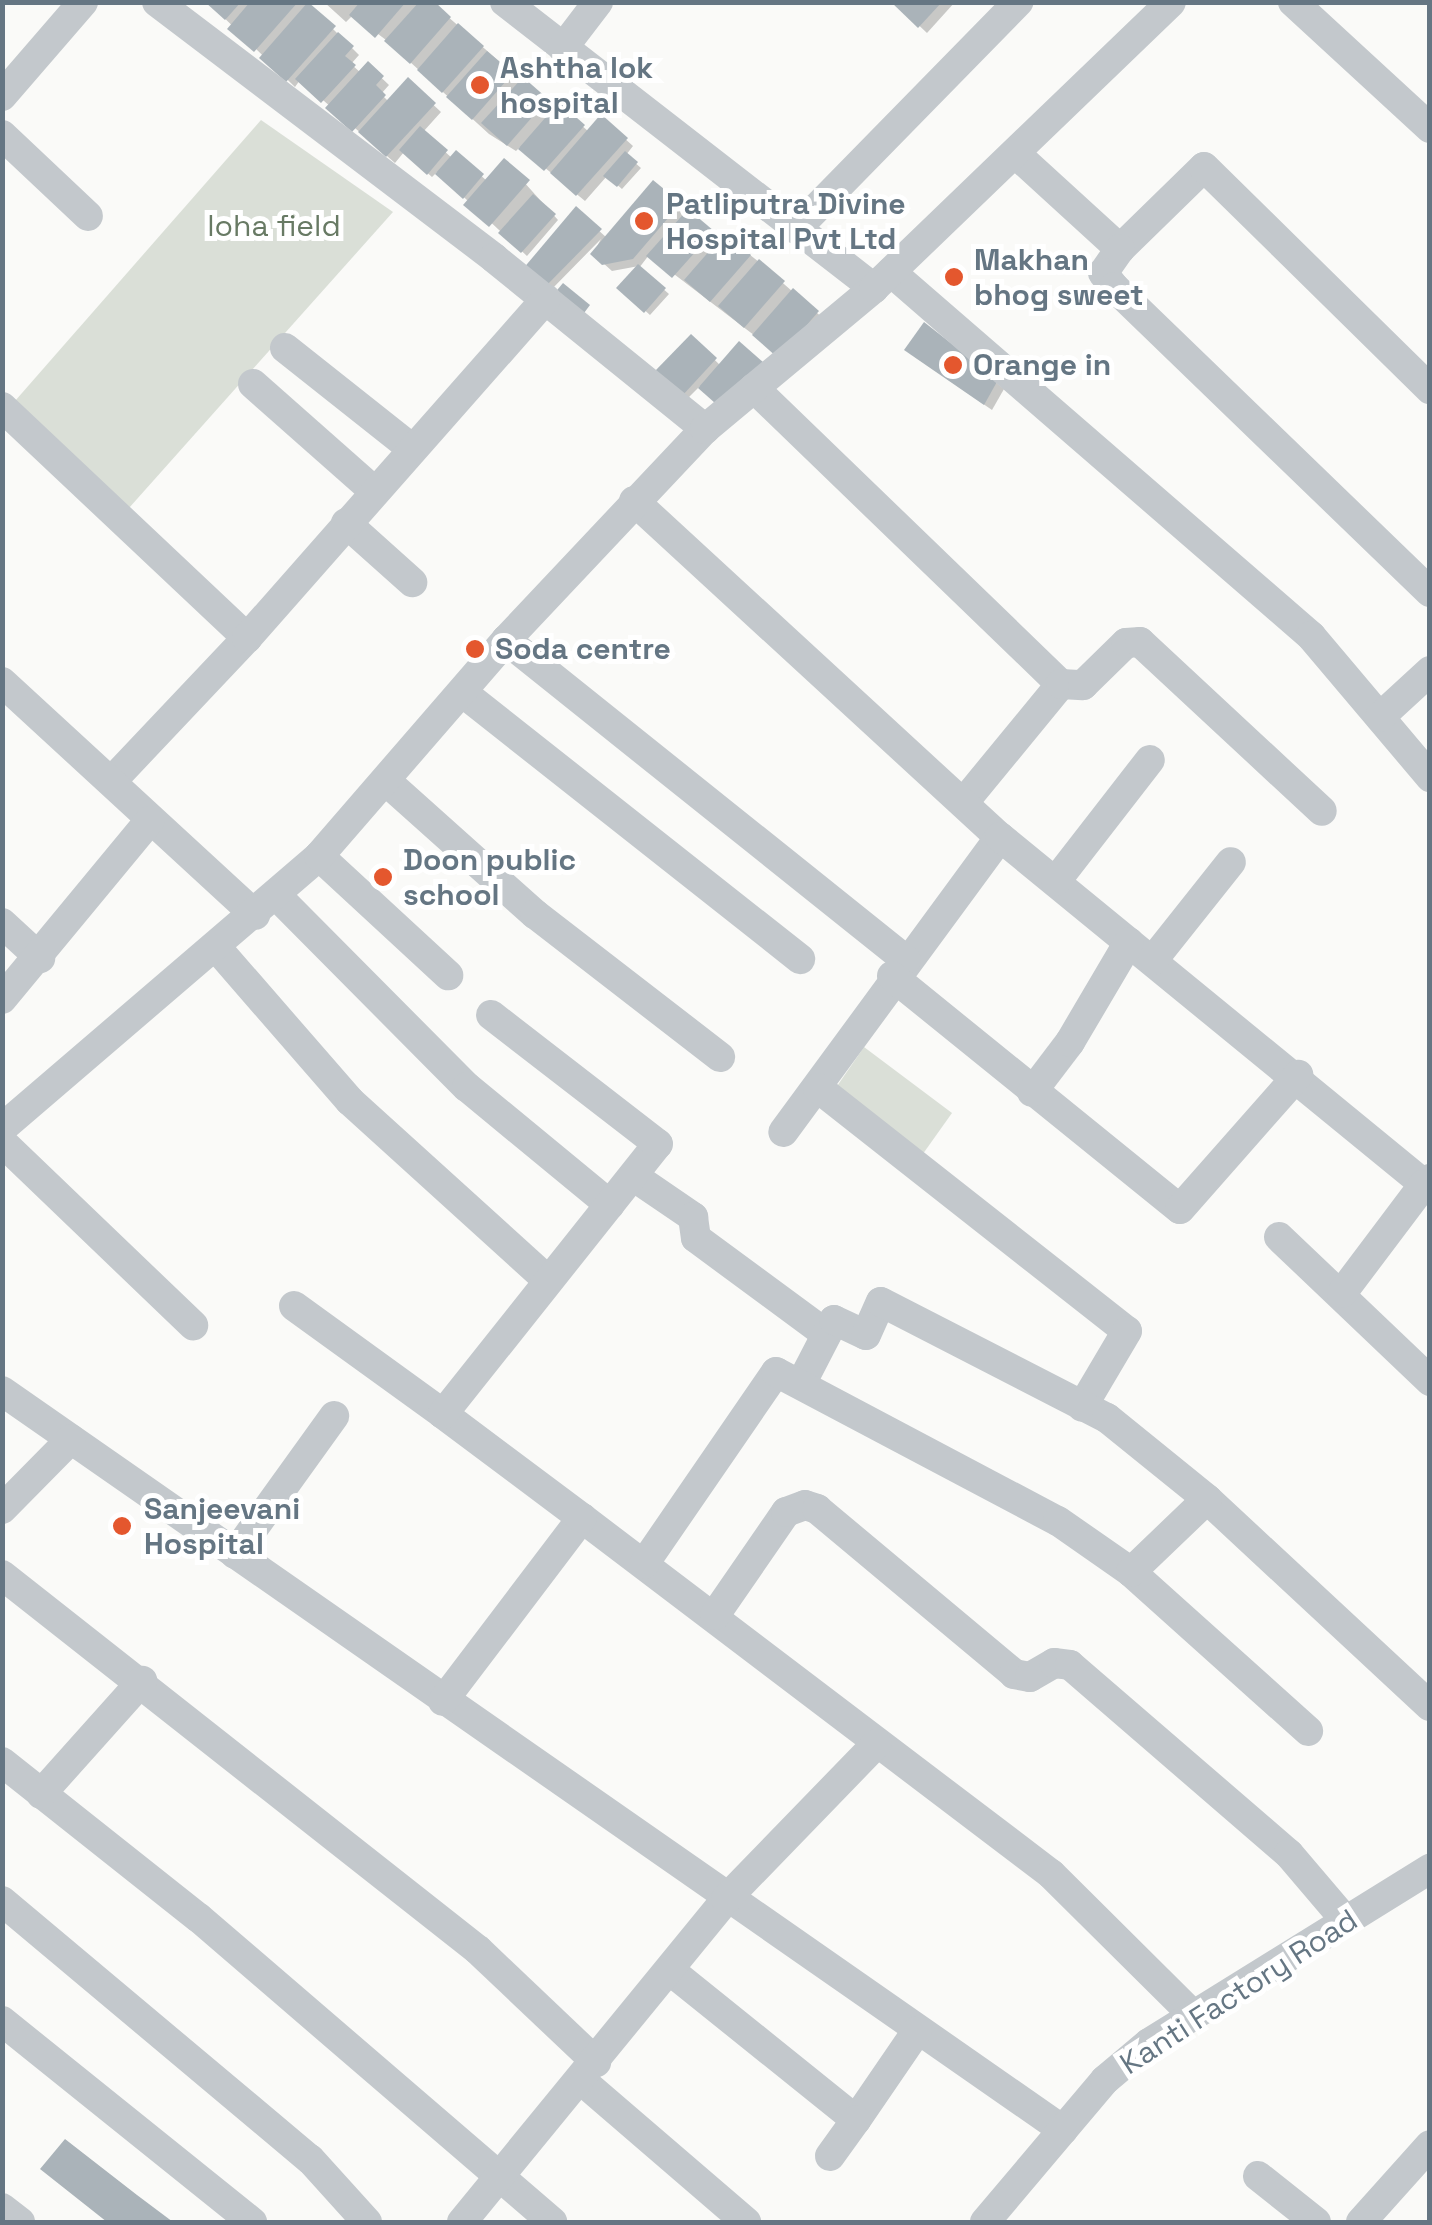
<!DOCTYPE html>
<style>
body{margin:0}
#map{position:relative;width:1432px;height:2225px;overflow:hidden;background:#fafaf8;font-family:"Space Grotesk",sans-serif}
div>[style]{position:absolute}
.green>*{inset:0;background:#dadfd7}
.shadow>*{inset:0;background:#0003}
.building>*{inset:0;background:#aab3b9}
.minor>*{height:30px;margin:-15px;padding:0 15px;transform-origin:15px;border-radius:15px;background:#c3c8cc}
.dots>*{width:28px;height:28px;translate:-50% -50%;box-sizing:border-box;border:5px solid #fff;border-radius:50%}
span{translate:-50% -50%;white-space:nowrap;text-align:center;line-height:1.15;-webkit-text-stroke:10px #fff;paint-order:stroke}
.poi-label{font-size:30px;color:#657683;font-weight:700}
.left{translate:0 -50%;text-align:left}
.park-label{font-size:30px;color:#687a64}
.street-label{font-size:30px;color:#657683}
.frame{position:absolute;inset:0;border:5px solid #657683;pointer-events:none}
</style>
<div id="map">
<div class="green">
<div style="clip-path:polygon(261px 120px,393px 212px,129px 508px,15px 401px)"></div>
<div style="clip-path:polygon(864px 1047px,952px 1113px,920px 1158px,833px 1092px)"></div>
</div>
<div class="shadow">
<div style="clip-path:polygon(208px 2px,306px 2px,359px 55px,351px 64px,361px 73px,368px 65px,389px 85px,381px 94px,389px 102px,408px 81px,441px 112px,423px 132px,452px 158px,456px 153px,487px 181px,505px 161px,558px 220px,527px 256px,437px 172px,432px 177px,404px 152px,395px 163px,300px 80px,295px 87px)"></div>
<div style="clip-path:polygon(324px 2px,431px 2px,555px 110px,559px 105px,589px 132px,602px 118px,633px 146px,626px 155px,641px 168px,622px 189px,607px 176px,585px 201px,520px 147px,516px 151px,489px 134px,386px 40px,353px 15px,346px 22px)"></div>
<div style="clip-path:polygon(894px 2px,955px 2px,927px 33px)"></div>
<div style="clip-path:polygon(679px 205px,721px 242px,726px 236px,759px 262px,825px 320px,763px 342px,649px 255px,639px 268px,669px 294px,650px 315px,620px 288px,639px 266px,612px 271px,593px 254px,601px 239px,550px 291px,525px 270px,576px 210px,607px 238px)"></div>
<div style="clip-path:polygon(924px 325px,1004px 389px,992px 410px,915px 357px)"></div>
<div style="clip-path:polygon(691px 337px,721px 366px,709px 395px,700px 386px,688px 398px,659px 371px)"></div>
</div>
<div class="building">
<div style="clip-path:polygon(205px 2px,241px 2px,225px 20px)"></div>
<div style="clip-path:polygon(250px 2px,298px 2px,254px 52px,227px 29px)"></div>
<div style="clip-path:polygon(308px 2px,336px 26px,286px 82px,259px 58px)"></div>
<div style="clip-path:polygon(360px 2px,406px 2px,375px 38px,349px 15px)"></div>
<div style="clip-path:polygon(419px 2px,435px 2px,451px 17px,410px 64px,384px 41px)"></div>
<div style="clip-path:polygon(891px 2px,942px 2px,918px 28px)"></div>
<div style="clip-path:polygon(458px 23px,484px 46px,442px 93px,417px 70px)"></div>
<div style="clip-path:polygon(338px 32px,354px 46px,345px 56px,356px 65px,321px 103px,295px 79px)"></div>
<div style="clip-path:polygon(487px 51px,513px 73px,472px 120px,446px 97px)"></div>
<div style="clip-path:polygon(368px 61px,384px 76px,376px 85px,386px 95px,352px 132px,325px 108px)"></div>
<div style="clip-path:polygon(408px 77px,436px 103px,386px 157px,358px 132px)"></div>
<div style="clip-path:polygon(523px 77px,548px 99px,507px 146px,481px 123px)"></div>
<div style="clip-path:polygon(559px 102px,585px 125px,544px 171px,518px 149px)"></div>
<div style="clip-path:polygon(601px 114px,628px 138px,576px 196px,550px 173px)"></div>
<div style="clip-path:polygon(420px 126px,448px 150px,427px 175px,399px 150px)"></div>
<div style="clip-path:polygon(456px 150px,484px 174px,463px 199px,435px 174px)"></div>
<div style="clip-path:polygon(625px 151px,638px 162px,617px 187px,603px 176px)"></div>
<div style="clip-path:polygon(504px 158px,530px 180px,489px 227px,463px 205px)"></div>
<div style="clip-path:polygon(653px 180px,681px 203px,633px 259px,602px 265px,590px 254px)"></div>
<div style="clip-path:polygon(533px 194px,556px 214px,521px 253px,498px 233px)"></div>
<div style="clip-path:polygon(576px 206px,602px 229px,544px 288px,522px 270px)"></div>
<div style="clip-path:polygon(688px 209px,714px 231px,672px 278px,646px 256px)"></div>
<div style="clip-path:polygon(725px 233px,751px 255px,710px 302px,684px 280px)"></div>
<div style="clip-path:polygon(759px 259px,785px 281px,744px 328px,718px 306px)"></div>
<div style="clip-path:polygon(638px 264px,666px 288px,644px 313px,616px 288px)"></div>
<div style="clip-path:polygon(563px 283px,590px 305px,581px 317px,553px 295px)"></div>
<div style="clip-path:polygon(793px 288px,819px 311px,778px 358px,752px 335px)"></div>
<div style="clip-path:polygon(924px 322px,998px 380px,984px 405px,904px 350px)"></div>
<div style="clip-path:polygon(691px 334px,717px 358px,682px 396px,655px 371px)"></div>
<div style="clip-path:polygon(739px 341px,765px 364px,724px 411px,698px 388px)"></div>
<div style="clip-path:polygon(65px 2139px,137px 2195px,173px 2222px,107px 2222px,40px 2169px)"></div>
</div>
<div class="minor">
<div style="left:157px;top:2px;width:423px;rotate:37.2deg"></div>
<div style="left:494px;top:258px;width:272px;rotate:39deg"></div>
<div style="left:505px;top:2px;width:467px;rotate:37.8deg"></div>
<div style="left:1293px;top:2px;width:186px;rotate:42.6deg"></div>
<div style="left:563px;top:48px;width:58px;rotate:-52.7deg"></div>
<div style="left:2px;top:96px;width:124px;rotate:-49.2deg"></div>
<div style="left:2px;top:135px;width:118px;rotate:43.3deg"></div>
<div style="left:1016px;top:154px;width:141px;rotate:42.4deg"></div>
<div style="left:1120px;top:249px;width:117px;rotate:-44.3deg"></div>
<div style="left:1204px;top:167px;width:317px;rotate:44.5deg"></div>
<div style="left:796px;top:229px;width:318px;rotate:-45.6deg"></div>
<div style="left:1120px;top:249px;width:29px;rotate:125deg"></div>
<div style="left:1103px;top:273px;width:18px;rotate:52deg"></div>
<div style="left:1114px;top:287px;width:439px;rotate:44deg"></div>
<div style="left:891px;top:272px;width:556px;rotate:40.91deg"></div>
<div style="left:1311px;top:636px;width:185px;rotate:49.8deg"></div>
<div style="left:285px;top:348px;width:161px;rotate:38.4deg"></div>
<div style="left:253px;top:384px;width:162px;rotate:41.5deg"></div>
<div style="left:754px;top:388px;width:426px;rotate:44deg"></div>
<div style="left:1061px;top:684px;width:153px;rotate:129.4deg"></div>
<div style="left:2px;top:407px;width:337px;rotate:43.3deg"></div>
<div style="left:247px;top:638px;width:197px;rotate:133.4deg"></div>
<div style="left:634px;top:501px;width:497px;rotate:42.6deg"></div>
<div style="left:1000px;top:837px;width:366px;rotate:126.3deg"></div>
<div style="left:346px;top:523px;width:89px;rotate:41.8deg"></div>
<div style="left:247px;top:638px;width:452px;rotate:-48.6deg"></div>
<div style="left:506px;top:640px;width:512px;rotate:38.66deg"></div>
<div style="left:2px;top:682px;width:344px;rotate:42.6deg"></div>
<div style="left:1061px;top:684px;width:22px;rotate:3deg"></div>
<div style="left:1083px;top:685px;width:60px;rotate:-44.3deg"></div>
<div style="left:1126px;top:643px;width:14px;rotate:-4deg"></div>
<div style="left:1140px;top:642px;width:248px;rotate:42.9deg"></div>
<div style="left:462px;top:692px;width:431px;rotate:38.3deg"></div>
<div style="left:1380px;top:717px;width:68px;rotate:-42.6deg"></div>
<div style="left:386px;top:781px;width:200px;rotate:41.8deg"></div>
<div style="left:535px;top:914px;width:234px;rotate:37.7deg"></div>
<div style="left:1000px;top:837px;width:548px;rotate:39.3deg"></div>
<div style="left:1424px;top:1184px;width:8px;rotate:-40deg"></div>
<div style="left:319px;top:856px;width:176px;rotate:42.7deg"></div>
<div style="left:1056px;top:881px;width:153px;rotate:-52.2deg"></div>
<div style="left:277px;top:896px;width:269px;rotate:45.2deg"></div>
<div style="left:467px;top:1087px;width:185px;rotate:39.5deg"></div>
<div style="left:2px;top:923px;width:52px;rotate:42.6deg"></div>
<div style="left:216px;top:947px;width:204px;rotate:49deg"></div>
<div style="left:350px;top:1101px;width:263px;rotate:42.2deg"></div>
<div style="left:1153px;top:960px;width:125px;rotate:-51.5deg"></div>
<div style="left:892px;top:976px;width:370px;rotate:39deg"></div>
<div style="left:1180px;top:1209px;width:179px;rotate:-48.6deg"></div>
<div style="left:2px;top:999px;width:231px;rotate:-50.4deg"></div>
<div style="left:818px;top:1088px;width:393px;rotate:38.2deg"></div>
<div style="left:1127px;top:1331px;width:88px;rotate:120.6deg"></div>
<div style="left:1032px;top:1092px;width:63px;rotate:-52.8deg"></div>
<div style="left:1070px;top:1042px;width:116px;rotate:-59.5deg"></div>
<div style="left:2px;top:1128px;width:418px;rotate:-40.6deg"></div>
<div style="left:319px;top:856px;width:286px;rotate:-49.1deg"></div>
<div style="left:506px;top:640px;width:290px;rotate:-46.7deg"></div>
<div style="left:705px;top:429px;width:220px;rotate:-39.8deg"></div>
<div style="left:874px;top:288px;width:412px;rotate:-43.9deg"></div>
<div style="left:2px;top:1142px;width:265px;rotate:43.8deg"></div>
<div style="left:633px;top:1176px;width:73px;rotate:34.3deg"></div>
<div style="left:693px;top:1217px;width:21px;rotate:82deg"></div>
<div style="left:696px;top:1238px;width:162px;rotate:36.4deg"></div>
<div style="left:1279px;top:1237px;width:209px;rotate:43.6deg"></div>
<div style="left:1342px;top:1293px;width:136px;rotate:-53deg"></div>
<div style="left:294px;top:1306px;width:184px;rotate:35.9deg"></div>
<div style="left:801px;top:1384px;width:72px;rotate:-62.7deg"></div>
<div style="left:834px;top:1320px;width:35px;rotate:25deg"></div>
<div style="left:866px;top:1335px;width:36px;rotate:-66deg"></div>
<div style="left:881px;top:1302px;width:254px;rotate:27.2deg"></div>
<div style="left:1107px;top:1418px;width:129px;rotate:39deg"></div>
<div style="left:1207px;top:1499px;width:304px;rotate:42.9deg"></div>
<div style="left:2px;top:1391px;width:1293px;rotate:34.86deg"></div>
<div style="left:2px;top:1509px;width:98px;rotate:-45.4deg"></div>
<div style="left:582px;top:1518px;width:589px;rotate:37.2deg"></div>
<div style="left:1051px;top:1874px;width:200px;rotate:44.8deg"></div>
<div style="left:235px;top:1554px;width:170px;rotate:-54.3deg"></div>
<div style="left:644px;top:1564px;width:233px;rotate:-55.5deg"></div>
<div style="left:776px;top:1372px;width:319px;rotate:27.9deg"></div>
<div style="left:1058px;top:1521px;width:89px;rotate:34.9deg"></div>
<div style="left:1131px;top:1572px;width:238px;rotate:41.9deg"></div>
<div style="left:1131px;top:1572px;width:105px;rotate:-43.8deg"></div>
<div style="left:2px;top:1575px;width:606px;rotate:38.23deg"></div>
<div style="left:478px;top:1950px;width:163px;rotate:43.5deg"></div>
<div style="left:715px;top:1615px;width:125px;rotate:-55.4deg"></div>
<div style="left:786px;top:1512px;width:20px;rotate:-20deg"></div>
<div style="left:805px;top:1505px;width:13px;rotate:18deg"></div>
<div style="left:817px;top:1509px;width:257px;rotate:39.9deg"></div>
<div style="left:1014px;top:1674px;width:16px;rotate:11deg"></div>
<div style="left:1030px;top:1677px;width:28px;rotate:-30deg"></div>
<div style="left:1054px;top:1663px;width:16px;rotate:7deg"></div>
<div style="left:1070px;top:1665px;width:289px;rotate:40.8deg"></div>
<div style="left:1289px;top:1854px;width:88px;rotate:49.6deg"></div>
<div style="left:443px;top:1701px;width:230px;rotate:-52.8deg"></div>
<div style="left:582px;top:1518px;width:174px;rotate:-143.2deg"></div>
<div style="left:443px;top:1414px;width:345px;rotate:-51.5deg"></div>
<div style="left:658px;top:1144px;width:211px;rotate:-142.3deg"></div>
<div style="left:2px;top:1762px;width:251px;rotate:38.4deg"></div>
<div style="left:199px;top:1918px;width:466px;rotate:40.7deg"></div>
<div style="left:41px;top:1794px;width:152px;rotate:-48.2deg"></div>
<div style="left:2px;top:1901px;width:402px;rotate:40deg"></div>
<div style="left:310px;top:2159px;width:85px;rotate:47.9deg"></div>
<div style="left:672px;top:1972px;width:236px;rotate:38.8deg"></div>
<div style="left:856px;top:2120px;width:108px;rotate:-55.6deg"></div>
<div style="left:2px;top:2021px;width:321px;rotate:38.8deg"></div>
<div style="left:581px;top:2080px;width:218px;rotate:40.7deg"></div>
<div style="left:830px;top:2156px;width:44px;rotate:-54.2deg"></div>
<div style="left:1258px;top:2176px;width:74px;rotate:38.4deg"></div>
<div style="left:2px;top:2208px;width:23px;rotate:38deg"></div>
<div style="left:462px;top:2222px;width:417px;rotate:-50.7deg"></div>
<div style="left:726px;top:1899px;width:216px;rotate:-45.9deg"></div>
<div style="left:985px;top:2222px;width:186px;rotate:-49.8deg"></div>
<div style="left:1105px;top:2080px;width:57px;rotate:-40.1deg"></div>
<div style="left:1149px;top:2043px;width:331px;rotate:-31.8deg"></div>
<div style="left:1361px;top:2222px;width:103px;rotate:-48.1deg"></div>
</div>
<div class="dots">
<div style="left:480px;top:85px;background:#e4572e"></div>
<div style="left:644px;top:221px;background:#e4572e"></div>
<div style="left:954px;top:277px;background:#e4572e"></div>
<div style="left:953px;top:365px;background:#e4572e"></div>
<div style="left:475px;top:649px;background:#e4572e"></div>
<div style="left:383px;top:877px;background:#e4572e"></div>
<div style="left:122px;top:1526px;background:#e4572e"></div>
</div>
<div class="poi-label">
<span class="left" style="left:500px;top:85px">Ashtha lok<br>hospital</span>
<span class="left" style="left:666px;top:221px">Patliputra Divine<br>Hospital Pvt Ltd</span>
<span class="left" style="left:974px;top:277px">Makhan<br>bhog sweet</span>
<span class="left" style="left:973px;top:365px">Orange in</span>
<span class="left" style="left:495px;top:649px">Soda centre</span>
<span class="left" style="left:403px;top:877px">Doon public<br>school</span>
<span class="left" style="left:144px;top:1526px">Sanjeevani<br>Hospital</span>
</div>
<div class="park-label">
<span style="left:274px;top:226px">loha field</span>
</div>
<div class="street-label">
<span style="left:1239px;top:1992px;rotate:-33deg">Kanti Factory Road</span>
</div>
<div class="frame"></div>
</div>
